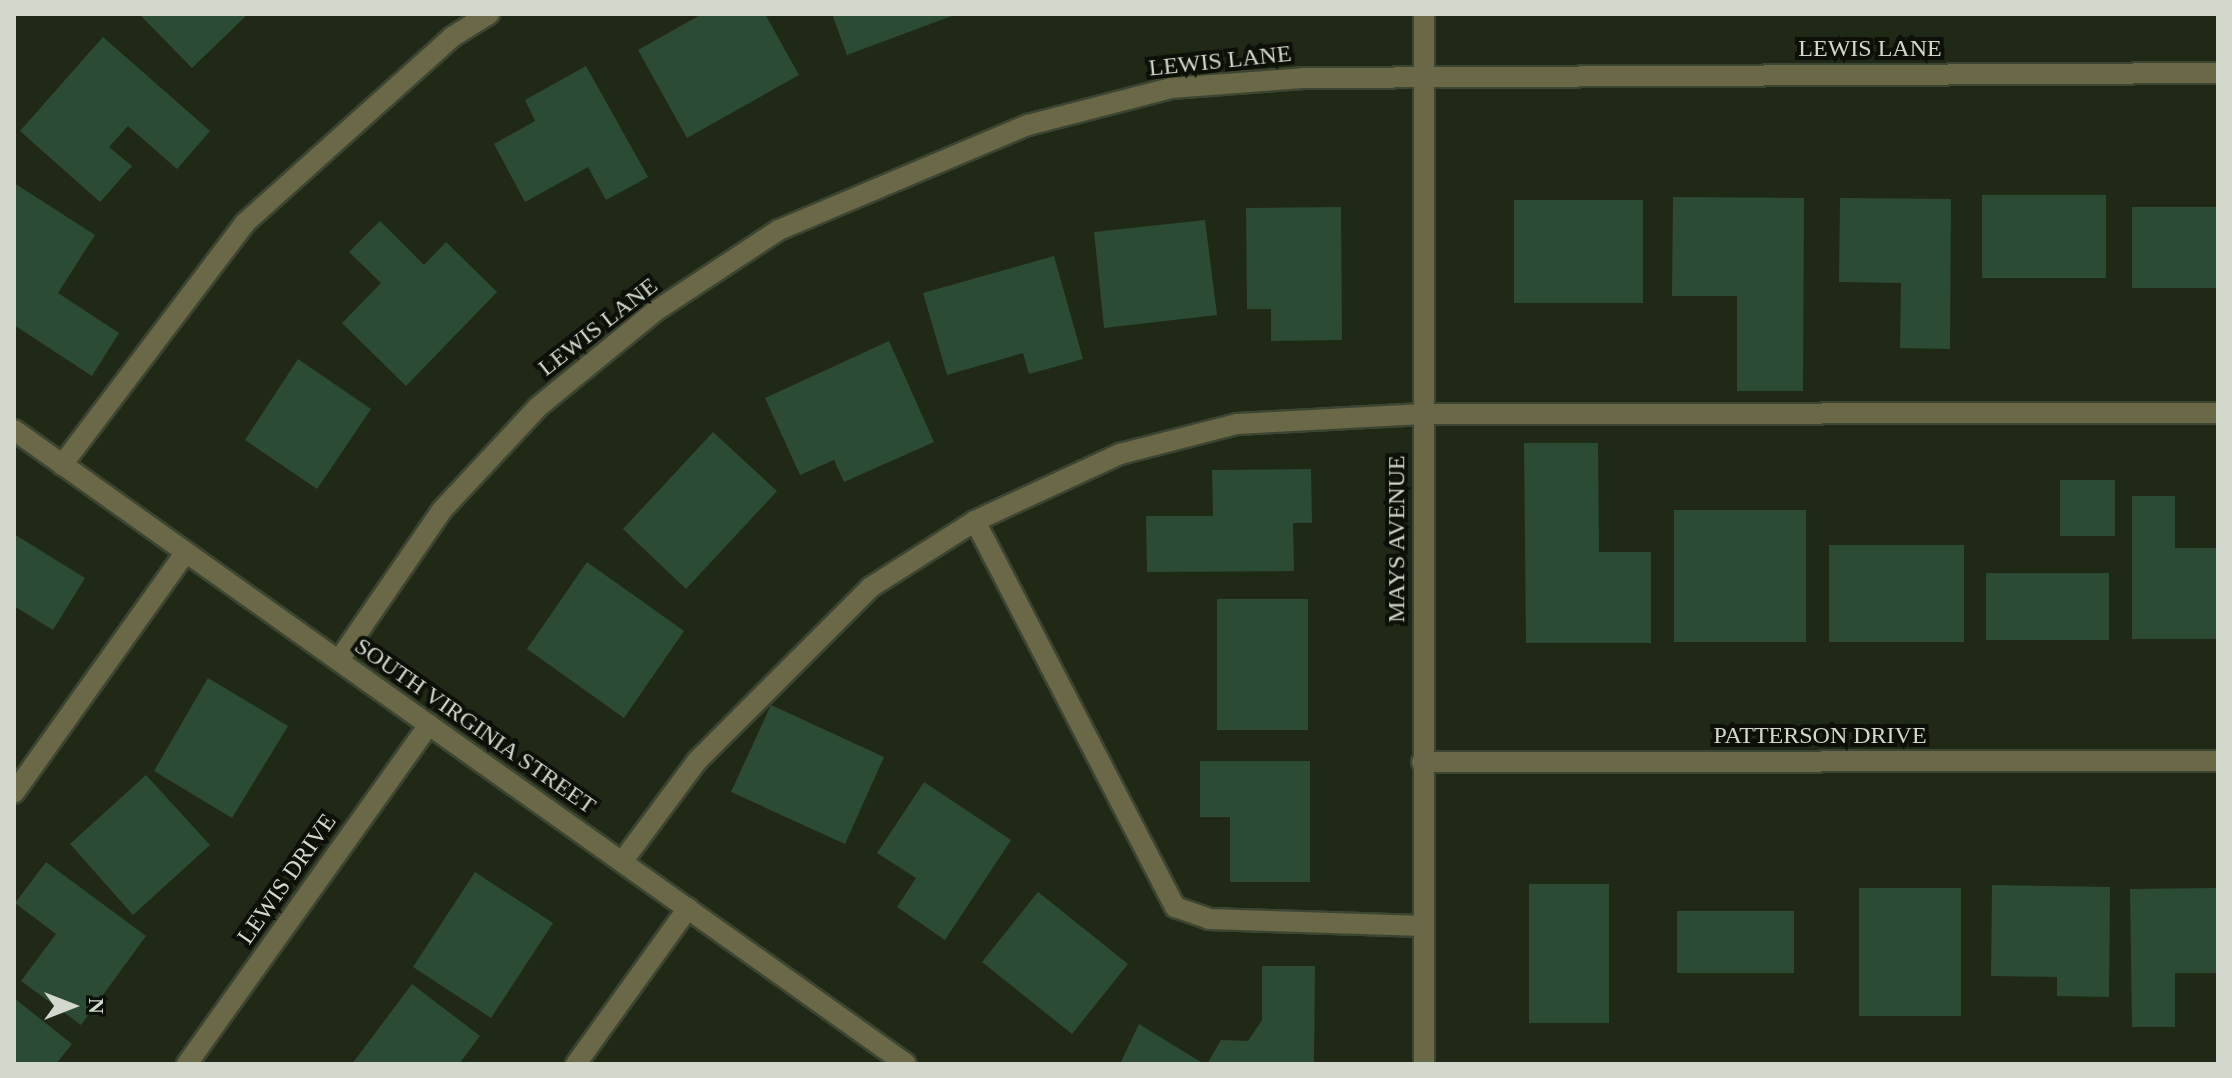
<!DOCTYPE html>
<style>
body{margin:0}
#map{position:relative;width:2232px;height:1078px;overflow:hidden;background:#202915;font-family:Georgia,serif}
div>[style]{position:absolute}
.building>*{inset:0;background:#2c4b35}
.roads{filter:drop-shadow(2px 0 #3c4532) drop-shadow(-2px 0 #3c4532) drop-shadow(0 2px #3c4532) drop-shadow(0 -2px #3c4532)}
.minor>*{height:20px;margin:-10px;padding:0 10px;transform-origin:10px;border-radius:10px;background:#6a6846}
span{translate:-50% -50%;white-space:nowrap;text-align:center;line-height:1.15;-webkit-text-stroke:8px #0c1008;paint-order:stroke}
.street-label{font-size:24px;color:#d2d9cc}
.frame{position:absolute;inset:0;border:16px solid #d2d9cc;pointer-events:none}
.north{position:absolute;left:32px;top:966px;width:80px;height:80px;-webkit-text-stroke:6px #0c1008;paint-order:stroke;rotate:90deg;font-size:22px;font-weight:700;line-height:32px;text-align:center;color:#d2d9cc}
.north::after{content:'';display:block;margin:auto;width:28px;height:36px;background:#d2d9cc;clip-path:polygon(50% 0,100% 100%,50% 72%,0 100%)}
</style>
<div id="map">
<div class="building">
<div style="clip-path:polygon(139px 14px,248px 14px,192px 68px)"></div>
<div style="clip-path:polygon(702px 14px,765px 14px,799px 75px,687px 138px,638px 50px)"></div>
<div style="clip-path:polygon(832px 14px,957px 14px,847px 55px)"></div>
<div style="clip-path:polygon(103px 37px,210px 131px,177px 169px,128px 126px,109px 147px,132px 166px,100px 202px,20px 131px)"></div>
<div style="clip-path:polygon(586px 66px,648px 177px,606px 200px,588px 167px,525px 202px,494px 144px,535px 121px,525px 100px)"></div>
<div style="clip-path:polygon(14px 183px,95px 235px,58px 293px,119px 333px,92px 376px,14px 325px)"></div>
<div style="clip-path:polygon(1982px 195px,2106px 195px,2106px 278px,1982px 278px)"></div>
<div style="clip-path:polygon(1673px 197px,1804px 198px,1803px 391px,1737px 391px,1737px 296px,1672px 296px)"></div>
<div style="clip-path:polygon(1840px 198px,1951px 199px,1950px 349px,1900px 348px,1901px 283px,1839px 282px)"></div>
<div style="clip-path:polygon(1514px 200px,1643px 200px,1643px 303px,1514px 303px)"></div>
<div style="clip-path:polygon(1341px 207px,1342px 340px,1271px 341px,1271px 309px,1247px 309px,1246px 208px)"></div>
<div style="clip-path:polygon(2132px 207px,2218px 207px,2218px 288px,2132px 288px)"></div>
<div style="clip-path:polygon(1205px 220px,1217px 315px,1104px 328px,1094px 232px)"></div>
<div style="clip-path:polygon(380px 221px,424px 265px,446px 242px,497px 292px,406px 386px,342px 323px,381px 283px,349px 252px)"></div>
<div style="clip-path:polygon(1054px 256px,1083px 359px,1029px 374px,1023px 353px,947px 375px,923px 293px)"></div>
<div style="clip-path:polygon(889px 341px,934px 442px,844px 482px,834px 460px,800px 475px,765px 398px)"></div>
<div style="clip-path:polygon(298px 359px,371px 409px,317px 489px,245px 440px)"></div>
<div style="clip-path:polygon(713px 432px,777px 491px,686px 589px,623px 529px)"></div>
<div style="clip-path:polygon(1524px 443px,1598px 443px,1599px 552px,1651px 552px,1651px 643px,1526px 643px)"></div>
<div style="clip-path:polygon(1311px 469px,1312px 523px,1293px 523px,1294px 571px,1147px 572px,1146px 516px,1213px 516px,1212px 470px)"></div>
<div style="clip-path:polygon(2060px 480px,2115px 480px,2115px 536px,2060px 536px)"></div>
<div style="clip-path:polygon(2132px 496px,2175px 496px,2175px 548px,2218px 548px,2218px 639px,2132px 639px)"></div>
<div style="clip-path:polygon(1674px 510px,1806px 510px,1806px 642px,1674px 642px)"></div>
<div style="clip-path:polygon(14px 534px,85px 578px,53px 630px,14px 606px)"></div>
<div style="clip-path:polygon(1829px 545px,1964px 545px,1964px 642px,1829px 642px)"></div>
<div style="clip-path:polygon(587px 562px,684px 631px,624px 718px,527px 649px)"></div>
<div style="clip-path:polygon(1986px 573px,2109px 573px,2109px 640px,1986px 640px)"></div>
<div style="clip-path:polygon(1217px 599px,1308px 599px,1308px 730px,1217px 730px)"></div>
<div style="clip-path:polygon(208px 678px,288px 726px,232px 818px,154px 771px)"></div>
<div style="clip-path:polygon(771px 705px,884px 757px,845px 844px,731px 792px)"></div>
<div style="clip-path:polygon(1200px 761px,1310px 761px,1310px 882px,1230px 882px,1230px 817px,1200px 817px)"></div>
<div style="clip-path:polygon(146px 775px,210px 845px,133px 915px,70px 844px)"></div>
<div style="clip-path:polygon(924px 782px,1011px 840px,945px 940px,897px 907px,916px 878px,877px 853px)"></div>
<div style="clip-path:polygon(46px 862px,146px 936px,81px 1025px,21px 981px,56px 934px,15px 903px)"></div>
<div style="clip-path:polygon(475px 872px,553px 923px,491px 1018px,413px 967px)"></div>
<div style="clip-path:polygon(1529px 884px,1609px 884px,1609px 1023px,1529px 1023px)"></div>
<div style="clip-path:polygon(1992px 885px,2110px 887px,2109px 997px,2057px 996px,2057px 977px,1991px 976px)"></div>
<div style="clip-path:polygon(1859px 888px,1961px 888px,1961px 1016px,1859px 1016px)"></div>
<div style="clip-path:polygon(2218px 888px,2218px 973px,2175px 973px,2175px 1027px,2132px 1027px,2130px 889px)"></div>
<div style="clip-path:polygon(1038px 892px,1128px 964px,1072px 1034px,982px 962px)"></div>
<div style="clip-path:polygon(1677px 911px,1794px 911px,1794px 973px,1677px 973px)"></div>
<div style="clip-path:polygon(1262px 966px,1315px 966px,1314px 1064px,1207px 1064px,1221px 1040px,1248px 1041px,1262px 1020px)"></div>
<div style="clip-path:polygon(412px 984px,480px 1036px,459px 1064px,352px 1064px)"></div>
<div style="clip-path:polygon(14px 998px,72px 1044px,56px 1064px,14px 1064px)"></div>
<div style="clip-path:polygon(1139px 1024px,1204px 1064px,1120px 1064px)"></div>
</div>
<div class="roads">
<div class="minor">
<div style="left:14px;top:430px;width:1094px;rotate:35.4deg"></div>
<div style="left:62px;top:465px;width:303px;rotate:-52.9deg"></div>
<div style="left:245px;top:223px;width:278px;rotate:-41.9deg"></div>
<div style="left:452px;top:37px;width:44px;rotate:-31.9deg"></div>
<div style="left:975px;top:521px;width:435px;rotate:62.6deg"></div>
<div style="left:1175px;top:907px;width:36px;rotate:19deg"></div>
<div style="left:1209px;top:919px;width:214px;rotate:1.9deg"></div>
<div style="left:339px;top:660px;width:182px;rotate:-55.5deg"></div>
<div style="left:442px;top:510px;width:141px;rotate:-47deg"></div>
<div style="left:538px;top:407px;width:150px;rotate:-39.3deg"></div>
<div style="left:654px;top:312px;width:149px;rotate:-33.3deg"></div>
<div style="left:779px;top:230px;width:270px;rotate:-22.9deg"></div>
<div style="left:1028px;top:125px;width:148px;rotate:-14.5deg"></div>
<div style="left:1171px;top:88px;width:132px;rotate:-4.3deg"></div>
<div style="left:1303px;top:78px;width:915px;rotate:-0.31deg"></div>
<div style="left:1422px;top:762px;width:796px;rotate:-0.07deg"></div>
<div style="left:14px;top:793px;width:295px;rotate:-54.5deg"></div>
<div style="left:622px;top:862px;width:126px;rotate:-53.4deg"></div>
<div style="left:697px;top:761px;width:246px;rotate:-45deg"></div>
<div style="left:871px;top:587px;width:123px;rotate:-32.4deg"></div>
<div style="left:975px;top:521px;width:160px;rotate:-24.8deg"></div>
<div style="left:1120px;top:454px;width:121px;rotate:-14.4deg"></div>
<div style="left:1237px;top:424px;width:186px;rotate:-3.1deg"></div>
<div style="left:1423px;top:414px;width:795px;rotate:-0.07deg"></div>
<div style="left:187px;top:1064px;width:417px;rotate:-54.5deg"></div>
<div style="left:576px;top:1064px;width:192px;rotate:-54.3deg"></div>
<div style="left:1424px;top:1064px;width:1050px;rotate:-90deg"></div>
</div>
</div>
<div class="street-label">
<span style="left:1870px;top:49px">LEWIS LANE</span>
<span style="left:1220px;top:61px;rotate:-6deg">LEWIS LANE</span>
<span style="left:598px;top:327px;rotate:-38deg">LEWIS LANE</span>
<span style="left:1397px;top:539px;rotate:-90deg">MAYS AVENUE</span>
<span style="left:475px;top:726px;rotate:35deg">SOUTH VIRGINIA STREET</span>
<span style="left:1820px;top:736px">PATTERSON DRIVE</span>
<span style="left:287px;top:879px;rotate:-55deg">LEWIS DRIVE</span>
</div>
<div class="frame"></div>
<div class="north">N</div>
</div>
